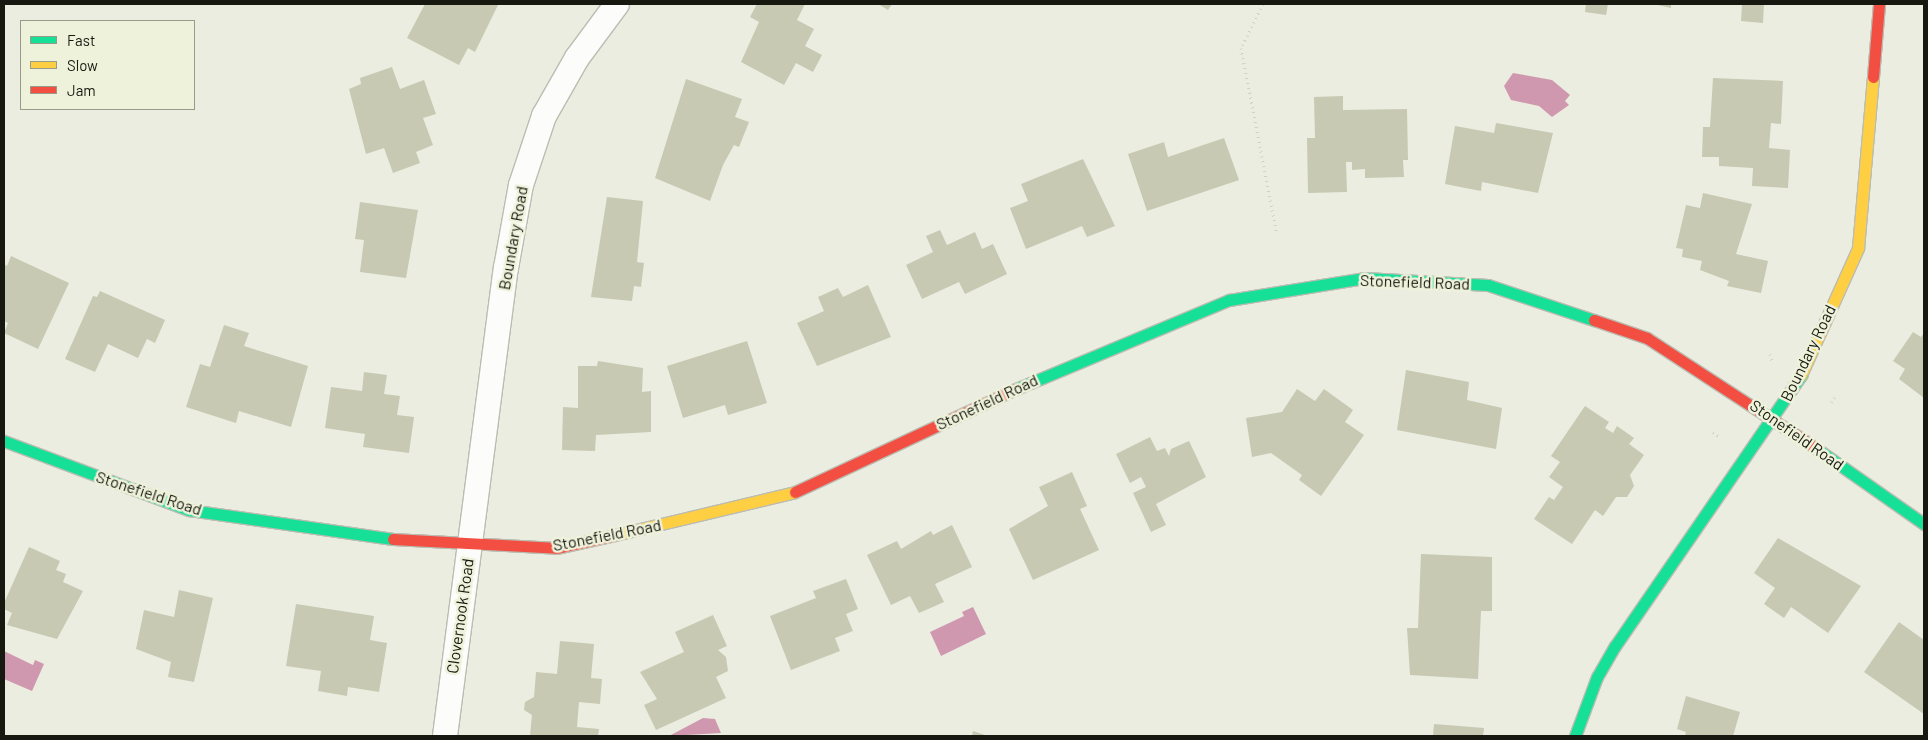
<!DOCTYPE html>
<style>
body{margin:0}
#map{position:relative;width:1928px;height:740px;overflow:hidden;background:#ebede0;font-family:Barlow,sans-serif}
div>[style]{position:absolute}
.water>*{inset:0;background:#d098ae}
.building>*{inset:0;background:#c7c9b3}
.path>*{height:3px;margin-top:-1.5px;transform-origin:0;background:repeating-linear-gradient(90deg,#d0d0cc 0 1px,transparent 0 5px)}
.roads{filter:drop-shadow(1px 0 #bbbcb2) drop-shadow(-1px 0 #bbbcb2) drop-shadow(0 1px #bbbcb2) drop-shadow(0 -1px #bbbcb2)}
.street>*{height:24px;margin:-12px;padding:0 12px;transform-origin:12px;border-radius:12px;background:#fcfcfa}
.fast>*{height:11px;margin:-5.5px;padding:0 5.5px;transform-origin:5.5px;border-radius:5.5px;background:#16e098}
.slow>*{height:11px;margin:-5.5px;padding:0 5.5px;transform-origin:5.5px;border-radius:5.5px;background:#ffcf43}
.jam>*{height:11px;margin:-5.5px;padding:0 5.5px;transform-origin:5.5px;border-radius:5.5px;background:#f24e42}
span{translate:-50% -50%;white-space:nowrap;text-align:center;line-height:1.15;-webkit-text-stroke:5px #eff2db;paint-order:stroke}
.street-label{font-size:16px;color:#171810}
.frame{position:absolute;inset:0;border:5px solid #171810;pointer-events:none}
.legend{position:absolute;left:20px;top:20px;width:175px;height:90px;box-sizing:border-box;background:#eff2db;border:1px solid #999b8a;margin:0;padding:6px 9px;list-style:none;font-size:15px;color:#171810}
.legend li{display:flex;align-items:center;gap:10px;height:25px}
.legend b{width:25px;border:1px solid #999b8a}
</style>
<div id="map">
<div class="water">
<div style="clip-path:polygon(1513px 73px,1552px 80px,1570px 95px,1565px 101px,1569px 105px,1552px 117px,1539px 106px,1511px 100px,1504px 86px)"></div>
<div style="clip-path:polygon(973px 607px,986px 634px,941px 656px,930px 632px,964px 616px,962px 612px)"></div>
<div style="clip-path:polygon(4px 651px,33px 665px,35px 660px,44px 664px,32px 691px,4px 679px)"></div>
<div style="clip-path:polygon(703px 718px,715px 719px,721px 733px,669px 736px)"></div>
</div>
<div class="building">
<div style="clip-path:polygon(425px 4px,495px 4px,498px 5px,475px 52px,468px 48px,459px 65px,407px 38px)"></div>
<div style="clip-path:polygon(757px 4px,805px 4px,797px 20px,814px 29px,805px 46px,822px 55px,813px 72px,796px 63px,784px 85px,741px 62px,759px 22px,750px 17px)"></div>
<div style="clip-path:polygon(878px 4px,892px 4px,888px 10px)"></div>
<div style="clip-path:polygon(1586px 4px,1608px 4px,1606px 15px,1585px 12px)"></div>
<div style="clip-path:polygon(1653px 4px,1671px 4px,1671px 8px)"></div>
<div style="clip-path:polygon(1742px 4px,1764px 4px,1763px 23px,1741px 21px)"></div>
<div style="clip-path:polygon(392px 67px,400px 89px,424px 80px,436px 114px,423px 118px,433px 145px,416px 152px,420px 163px,393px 173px,384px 148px,366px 154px,349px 89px,361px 84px,360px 78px)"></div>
<div style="clip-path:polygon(1713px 78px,1783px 81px,1781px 124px,1771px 123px,1769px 148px,1790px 150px,1788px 188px,1752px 186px,1753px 168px,1719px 166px,1719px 157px,1702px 157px,1703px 127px,1710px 127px)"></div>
<div style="clip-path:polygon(686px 79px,742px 99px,735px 117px,749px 122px,739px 147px,734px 145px,723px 165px,710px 201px,655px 178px)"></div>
<div style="clip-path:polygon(1343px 96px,1343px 110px,1407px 109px,1408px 160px,1403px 160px,1404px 177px,1365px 178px,1365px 169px,1352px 170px,1352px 162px,1346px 162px,1347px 192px,1308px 193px,1307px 138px,1315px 138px,1314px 97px)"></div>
<div style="clip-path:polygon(1496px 123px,1553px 133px,1538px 193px,1482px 182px,1481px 191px,1445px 184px,1455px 126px,1494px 133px)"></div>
<div style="clip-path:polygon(1224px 138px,1239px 180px,1147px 211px,1128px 154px,1164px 142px,1168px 157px)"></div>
<div style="clip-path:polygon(1083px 159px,1115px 226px,1087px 237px,1082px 226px,1026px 249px,1010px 208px,1028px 201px,1021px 184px)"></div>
<div style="clip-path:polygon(1703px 193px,1752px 204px,1736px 254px,1768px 261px,1761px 293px,1727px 286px,1729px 281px,1700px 270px,1702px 261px,1682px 257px,1683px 249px,1676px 248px,1686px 205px,1700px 208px)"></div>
<div style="clip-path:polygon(607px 197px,643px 201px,637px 262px,644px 263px,641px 287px,634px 286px,632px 301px,591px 297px)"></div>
<div style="clip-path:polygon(360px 202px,418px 210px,406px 278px,360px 272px,364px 240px,355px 239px)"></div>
<div style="clip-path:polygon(940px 230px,947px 245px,975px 232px,982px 249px,993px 244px,1007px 274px,965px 294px,959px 282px,922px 299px,906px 265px,933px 252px,926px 236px)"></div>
<div style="clip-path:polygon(11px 256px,69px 283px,38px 349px,4px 333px,8px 323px,4px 321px,4px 264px,7px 266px)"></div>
<div style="clip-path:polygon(868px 285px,891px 337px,817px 366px,797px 323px,824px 311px,818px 297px,838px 288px,843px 297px)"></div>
<div style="clip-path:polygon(100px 291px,165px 320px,155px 343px,147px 339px,138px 358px,108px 344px,95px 372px,65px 359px,93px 296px,97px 297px)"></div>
<div style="clip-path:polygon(224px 325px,249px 333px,244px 346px,308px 366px,291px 427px,239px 411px,236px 423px,186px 407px,200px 364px,210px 367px)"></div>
<div style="clip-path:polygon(1913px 332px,1921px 337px,1924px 333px,1924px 398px,1899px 379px,1905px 369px,1893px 361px)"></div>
<div style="clip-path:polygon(747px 341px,767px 403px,728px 415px,725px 405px,683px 418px,667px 366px)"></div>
<div style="clip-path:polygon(598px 361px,643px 368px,642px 392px,651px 391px,651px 432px,596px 435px,595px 451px,562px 450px,563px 407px,578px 408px,578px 366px,597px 366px)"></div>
<div style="clip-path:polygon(1406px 370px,1469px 382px,1467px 400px,1502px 408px,1496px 449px,1397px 430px)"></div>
<div style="clip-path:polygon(364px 372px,387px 375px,384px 394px,400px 396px,397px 415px,414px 417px,409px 453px,363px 447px,365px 434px,325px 428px,331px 387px,362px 391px)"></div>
<div style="clip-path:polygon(1297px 389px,1315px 401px,1324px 389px,1353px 410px,1345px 422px,1364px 435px,1321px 496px,1299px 480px,1302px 475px,1271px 453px,1252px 457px,1246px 418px,1282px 412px)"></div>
<div style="clip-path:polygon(1585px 406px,1609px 422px,1605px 428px,1613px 433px,1617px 426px,1634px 438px,1629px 444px,1644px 455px,1630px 475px,1634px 486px,1627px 497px,1616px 497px,1603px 516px,1595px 510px,1572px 544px,1534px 519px,1549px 497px,1554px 500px,1563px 487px,1549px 477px,1560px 462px,1551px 456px)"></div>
<div style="clip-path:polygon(1150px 437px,1157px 451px,1165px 448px,1169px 456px,1171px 449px,1189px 441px,1206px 477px,1156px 504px,1166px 525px,1151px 532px,1133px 493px,1146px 487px,1141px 477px,1130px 483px,1116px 454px)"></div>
<div style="clip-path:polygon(1072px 472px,1087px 506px,1080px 509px,1099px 550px,1033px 580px,1009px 529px,1048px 506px,1039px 487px)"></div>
<div style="clip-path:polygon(952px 525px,972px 567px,935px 584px,944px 602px,919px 613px,910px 596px,891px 605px,867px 555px,897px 541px,901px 549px,931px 531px,933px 535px)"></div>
<div style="clip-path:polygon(1778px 538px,1861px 586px,1828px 633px,1791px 607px,1784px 618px,1764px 604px,1775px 588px,1754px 573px)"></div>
<div style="clip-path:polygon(29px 547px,60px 561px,56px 570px,66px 574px,63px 582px,83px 591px,57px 639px,7px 625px,12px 613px,4px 609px,4px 603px)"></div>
<div style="clip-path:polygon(1421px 554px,1492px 557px,1492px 611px,1481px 611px,1478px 679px,1410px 675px,1407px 628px,1418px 628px)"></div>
<div style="clip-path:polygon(846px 579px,858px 609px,846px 614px,853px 631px,835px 638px,840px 651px,791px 670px,770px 616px,816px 598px,813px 591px)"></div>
<div style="clip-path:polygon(179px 590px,213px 598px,194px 682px,168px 677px,171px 662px,136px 649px,144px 610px,174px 617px)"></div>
<div style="clip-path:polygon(296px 604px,374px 616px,370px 640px,387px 643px,379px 692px,348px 687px,347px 696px,318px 691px,321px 671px,286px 666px)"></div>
<div style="clip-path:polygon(713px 615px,727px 646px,718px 650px,726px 657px,728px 671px,716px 677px,726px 698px,656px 730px,644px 705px,657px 699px,640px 672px,684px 652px,675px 632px)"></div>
<div style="clip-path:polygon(1899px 622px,1924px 640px,1924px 714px,1864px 672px)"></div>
<div style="clip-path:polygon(560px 641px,594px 644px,591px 678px,602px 679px,600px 704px,579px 702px,577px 727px,599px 729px,598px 736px,530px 736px,532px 715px,524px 710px,525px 702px,534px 697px,536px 672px,557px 674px)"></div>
<div style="clip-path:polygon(1686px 696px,1740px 712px,1733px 736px,1685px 736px,1686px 732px,1677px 729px)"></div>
<div style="clip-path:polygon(1434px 724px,1484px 728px,1483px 736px,1433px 736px)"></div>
<div style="clip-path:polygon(973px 731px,988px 736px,972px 736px)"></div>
</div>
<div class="path">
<div style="left:1263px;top:4px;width:49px;rotate:116.6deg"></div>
<div style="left:1241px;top:48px;width:190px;rotate:79.1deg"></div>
<div style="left:1770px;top:354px;width:7px;rotate:74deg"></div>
<div style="left:1831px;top:402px;width:9px;rotate:-54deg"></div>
<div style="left:1713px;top:432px;width:7px;rotate:34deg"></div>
</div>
<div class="roads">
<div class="street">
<div style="left:445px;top:736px;width:472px;rotate:-82.6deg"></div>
<div style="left:506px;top:268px;width:84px;rotate:-79.8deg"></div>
<div style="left:521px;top:185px;width:73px;rotate:-71.6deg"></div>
<div style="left:544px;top:116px;width:67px;rotate:-60.4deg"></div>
<div style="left:577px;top:58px;width:67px;rotate:-53.5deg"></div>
</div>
<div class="fast">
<div style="left:1016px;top:389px;width:231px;rotate:-22.7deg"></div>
<div style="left:1229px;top:300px;width:138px;rotate:-9.2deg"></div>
<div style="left:1365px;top:278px;width:123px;rotate:3.3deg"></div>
<div style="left:1488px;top:285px;width:112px;rotate:18.3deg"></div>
<div style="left:4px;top:441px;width:197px;rotate:20.5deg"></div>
<div style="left:189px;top:510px;width:206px;rotate:8.1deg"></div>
<div style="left:1814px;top:447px;width:134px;rotate:35deg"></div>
<div style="left:1575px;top:736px;width:63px;rotate:-69.6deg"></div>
<div style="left:1597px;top:677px;width:36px;rotate:-60deg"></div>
<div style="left:1615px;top:646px;width:329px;rotate:-55.5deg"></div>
</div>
<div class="slow">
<div style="left:1801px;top:375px;width:139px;rotate:-65.8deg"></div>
<div style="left:1858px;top:248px;width:172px;rotate:-85deg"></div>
<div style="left:615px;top:535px;width:185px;rotate:-13.4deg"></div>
</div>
<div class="jam">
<div style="left:1873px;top:77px;width:73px;rotate:-85.3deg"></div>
<div style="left:1594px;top:320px;width:56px;rotate:18.8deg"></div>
<div style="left:1647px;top:338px;width:199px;rotate:33.1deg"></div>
<div style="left:795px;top:492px;width:244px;rotate:-25deg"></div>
<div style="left:393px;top:539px;width:164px;rotate:3.1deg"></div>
<div style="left:557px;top:548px;width:59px;rotate:-12.6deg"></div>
</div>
</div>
<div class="street-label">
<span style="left:513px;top:238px;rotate:-80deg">Boundary Road</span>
<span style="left:1415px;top:282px;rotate:2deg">Stonefield Road</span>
<span style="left:1808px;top:353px;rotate:-64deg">Boundary Road</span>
<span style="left:987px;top:402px;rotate:-25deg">Stonefield Road</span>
<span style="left:1797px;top:435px;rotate:35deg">Stonefield Road</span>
<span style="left:149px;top:493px;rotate:18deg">Stonefield Road</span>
<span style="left:607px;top:535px;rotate:-11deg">Stonefield Road</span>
<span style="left:460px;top:616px;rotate:-82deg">Clovernook Road</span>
</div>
<div class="frame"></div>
<ul class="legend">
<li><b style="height:6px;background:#16e098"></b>Fast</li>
<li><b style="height:6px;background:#ffcf43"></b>Slow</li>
<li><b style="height:6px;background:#f24e42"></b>Jam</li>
</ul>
</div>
